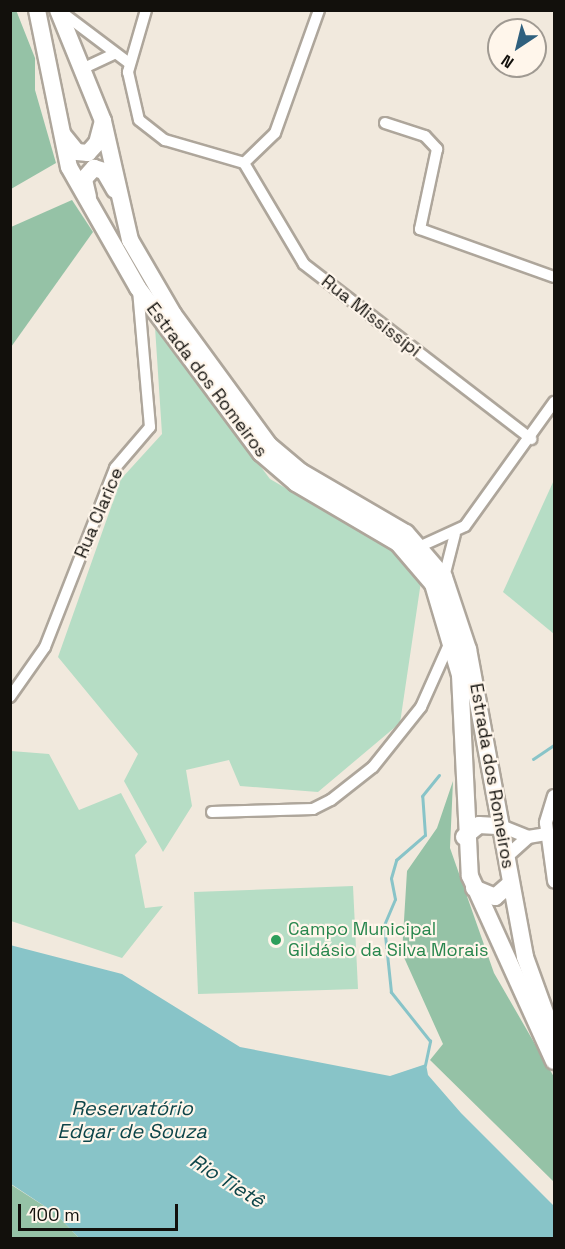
<!DOCTYPE html>
<meta charset="utf-8">
<style>
body{margin:0}
#map{position:relative;width:565px;height:1249px;overflow:hidden;background:#f1e9dd;font-family:"Space Grotesk",sans-serif}
div>[style]{position:absolute}
.green>*{inset:0;background:#b6ddc5}
.forest>*{inset:0;background:#95c2a6}
.water>*{inset:0;background:#88c4c8}
.stream>*{height:3px;margin:-1.5px;padding:0 1.5px;transform-origin:1.5px;border-radius:1.5px;background:#88c4c8}
.roads{filter:drop-shadow(2px 0 #aea69b) drop-shadow(-2px 0 #aea69b) drop-shadow(0 2px #aea69b) drop-shadow(0 -2px #aea69b)}
.minor>*{height:10px;margin:-5px;padding:0 5px;transform-origin:5px;border-radius:5px;background:#fff}
.tertiary>*{height:12px;margin:-6px;padding:0 6px;transform-origin:6px;border-radius:6px;background:#fff}
.primary>*{height:16px;margin:-8px;padding:0 8px;transform-origin:8px;border-radius:8px;background:#fff}
.dots>*{width:16px;height:16px;translate:-50% -50%;box-sizing:border-box;border:3px solid #fff6eb;border-radius:50%}
span{translate:-50% -50%;white-space:nowrap;text-align:center;line-height:1.15;-webkit-text-stroke:4.5px #fff6eb;paint-order:stroke}
.street-label{font-size:18px;color:#12100c}
.leisure-label{font-size:18px;color:#27864d}
.left{translate:0 -50%;text-align:left}
.water-label{font-size:20px;color:#0d4549;font-style:italic}
.frame{position:absolute;inset:0;border:12px solid #12100c;pointer-events:none}
.north{position:absolute;left:487px;top:18px;width:60px;height:60px;box-sizing:border-box;background:#fff6eb;border:2px solid #a09a92;border-radius:50%;rotate:215deg;font-size:16px;font-weight:700;line-height:24px;text-align:center;color:#12100c}
.north::after{content:'';display:block;margin:auto;width:21px;height:27px;background:#2f607e;clip-path:polygon(50% 0,100% 100%,50% 72%,0 100%)}
.scale{position:absolute;left:18px;top:1204px;width:160px;height:27px;box-sizing:border-box;border:3px solid #12100c;border-top:0;padding-left:8px;font-size:18px;line-height:21px;white-space:nowrap;color:#12100c;-webkit-text-stroke:4px #fff6eb;paint-order:stroke}
</style>
<div id="map">
<div class="green">
<div style="clip-path:polygon(155px 327px,270px 479px,423px 568px,400px 723px,318px 792px,240px 786px,229px 760px,186px 770px,192px 806px,163px 852px,124px 781px,138px 754px,58px 657px,121px 479px,162px 434px)"></div>
<div style="clip-path:polygon(554px 480px,554px 634px,503px 592px)"></div>
<div style="clip-path:polygon(11px 751px,49px 754px,79px 810px,121px 793px,147px 842px,135px 855px,145px 908px,163px 906px,122px 958px,11px 921px)"></div>
<div style="clip-path:polygon(353px 886px,358px 989px,198px 994px,194px 892px)"></div>
</div>
<div class="forest">
<div style="clip-path:polygon(16px 10px,35px 58px,35px 90px,56px 163px,11px 189px,10px 11px)"></div>
<div style="clip-path:polygon(72px 200px,93px 232px,11px 347px,11px 227px)"></div>
<div style="clip-path:polygon(453px 781px,450px 848px,494px 973px,554px 1077px,554px 1182px,430px 1060px,443px 1044px,402px 953px,407px 871px,437px 828px)"></div>
<div style="clip-path:polygon(10px 1184px,55px 1213px,79px 1238px,11px 1238px)"></div>
</div>
<div class="water">
<div style="clip-path:polygon(10px 945px,122px 974px,240px 1047px,390px 1076px,426px 1064px,428px 1075px,461px 1113px,554px 1206px,554px 1238px,79px 1238px,55px 1213px,11px 1184px)"></div>
</div>
<div class="stream">
<div style="left:533px;top:759px;width:25px;rotate:-34deg"></div>
<div style="left:425px;top:1065px;width:25px;rotate:-78deg"></div>
<div style="left:430px;top:1041px;width:63px;rotate:-128.5deg"></div>
<div style="left:391px;top:992px;width:67px;rotate:-96deg"></div>
<div style="left:384px;top:925px;width:28px;rotate:-67deg"></div>
<div style="left:395px;top:899px;width:21px;rotate:-101deg"></div>
<div style="left:391px;top:878px;width:19px;rotate:-74deg"></div>
<div style="left:396px;top:860px;width:38px;rotate:-41deg"></div>
<div style="left:425px;top:835px;width:39px;rotate:-94deg"></div>
<div style="left:422px;top:796px;width:27px;rotate:-51deg"></div>
</div>
<div class="roads">
<div class="minor">
<div style="left:146px;top:10px;width:65px;rotate:106.2deg"></div>
<div style="left:128px;top:72px;width:49px;rotate:77.1deg"></div>
<div style="left:139px;top:120px;width:33px;rotate:38deg"></div>
<div style="left:165px;top:140px;width:82px;rotate:16.2deg"></div>
<div style="left:60px;top:11px;width:86px;rotate:37deg"></div>
<div style="left:84px;top:68px;width:33px;rotate:-25deg"></div>
<div style="left:385px;top:123px;width:42px;rotate:18deg"></div>
<div style="left:425px;top:136px;width:18px;rotate:47deg"></div>
<div style="left:437px;top:149px;width:82px;rotate:102deg"></div>
<div style="left:420px;top:229px;width:142px;rotate:19.7deg"></div>
<div style="left:244px;top:163px;width:117px;rotate:59.3deg"></div>
<div style="left:304px;top:264px;width:287px;rotate:37.6deg"></div>
<div style="left:244px;top:163px;width:43px;rotate:-44.1deg"></div>
<div style="left:275px;top:133px;width:131px;rotate:-70.3deg"></div>
<div style="left:421px;top:546px;width:48px;rotate:-24.4deg"></div>
<div style="left:465px;top:526px;width:153px;rotate:-54.3deg"></div>
<div style="left:444px;top:577px;width:44px;rotate:-75.7deg"></div>
<div style="left:10px;top:697px;width:61px;rotate:-55deg"></div>
<div style="left:45px;top:647px;width:192px;rotate:-68.6deg"></div>
<div style="left:115px;top:468px;width:54px;rotate:-49.5deg"></div>
<div style="left:150px;top:427px;width:138px;rotate:-95deg"></div>
<div style="left:212px;top:812px;width:101px;rotate:-1.7deg"></div>
<div style="left:313px;top:809px;width:20px;rotate:-27deg"></div>
<div style="left:331px;top:800px;width:53px;rotate:-38.2deg"></div>
<div style="left:373px;top:767px;width:77px;rotate:-51.3deg"></div>
<div style="left:421px;top:707px;width:73px;rotate:-65.9deg"></div>
</div>
<div class="tertiary">
<div style="left:554px;top:796px;width:28px;rotate:107deg"></div>
<div style="left:546px;top:823px;width:59px;rotate:82.1deg"></div>
<div style="left:501px;top:826px;width:29px;rotate:22deg"></div>
<div style="left:506px;top:857px;width:30px;rotate:-42deg"></div>
<div style="left:528px;top:837px;width:18px;rotate:-9deg"></div>
</div>
<div class="primary">
<div style="left:37px;top:10px;width:160px;rotate:78.5deg"></div>
<div style="left:69px;top:167px;width:139px;rotate:60.3deg"></div>
<div style="left:138px;top:288px;width:206px;rotate:53.3deg"></div>
<div style="left:261px;top:453px;width:46px;rotate:40.6deg"></div>
<div style="left:296px;top:483px;width:118px;rotate:30.5deg"></div>
<div style="left:398px;top:543px;width:54px;rotate:49.5deg"></div>
<div style="left:433px;top:584px;width:95px;rotate:73.5deg"></div>
<div style="left:460px;top:675px;width:201px;rotate:87.2deg"></div>
<div style="left:470px;top:876px;width:203px;rotate:65.6deg"></div>
<div style="left:58px;top:10px;width:120px;rotate:67.9deg"></div>
<div style="left:103px;top:121px;width:122px;rotate:77.2deg"></div>
<div style="left:130px;top:240px;width:86px;rotate:59.8deg"></div>
<div style="left:173px;top:314px;width:162px;rotate:53.8deg"></div>
<div style="left:269px;top:445px;width:42px;rotate:40.2deg"></div>
<div style="left:301px;top:472px;width:121px;rotate:30.2deg"></div>
<div style="left:406px;top:533px;width:58px;rotate:49.2deg"></div>
<div style="left:444px;top:577px;width:76px;rotate:71.6deg"></div>
<div style="left:468px;top:649px;width:313px;rotate:79.5deg"></div>
<div style="left:525px;top:957px;width:85px;rotate:70.1deg"></div>
<div style="left:63px;top:135px;width:22px;rotate:51deg"></div>
<div style="left:77px;top:152px;width:11px;rotate:5deg"></div>
<div style="left:88px;top:153px;width:13px;rotate:-48deg"></div>
<div style="left:97px;top:143px;width:23px;rotate:-75deg"></div>
<div style="left:88px;top:197px;width:18px;rotate:-103deg"></div>
<div style="left:84px;top:179px;width:15px;rotate:-48deg"></div>
<div style="left:94px;top:168px;width:10px;rotate:17deg"></div>
<div style="left:104px;top:171px;width:22px;rotate:60deg"></div>
<div style="left:464px;top:837px;width:19px;rotate:-39deg"></div>
<div style="left:479px;top:825px;width:22px;rotate:3deg"></div>
<div style="left:474px;top:888px;width:23px;rotate:23deg"></div>
<div style="left:495px;top:897px;width:21px;rotate:-41deg"></div>
</div>
</div>
<div class="dots">
<div style="left:276px;top:940px;background:#2e9e5b"></div>
</div>
<div class="street-label">
<span style="left:371px;top:316px;rotate:38deg">Rua Mississípi</span>
<span style="left:207px;top:380px;rotate:53deg">Estrada dos Romeiros</span>
<span style="left:99px;top:513px;rotate:-67deg">Rua Clarice</span>
<span style="left:492px;top:776px;rotate:80deg">Estrada dos Romeiros</span>
</div>
<div class="leisure-label">
<span class="left" style="left:288px;top:940px">Campo Municipal<br>Gildásio da Silva Morais</span>
</div>
<div class="water-label">
<span style="left:132px;top:1120px">Reservatório<br>Edgar de Souza</span>
<span style="left:227px;top:1181px;rotate:32deg">Rio Tietê</span>
</div>
<div class="frame"></div>
<div class="north">N</div>
<div class="scale">100 m</div>
</div>
